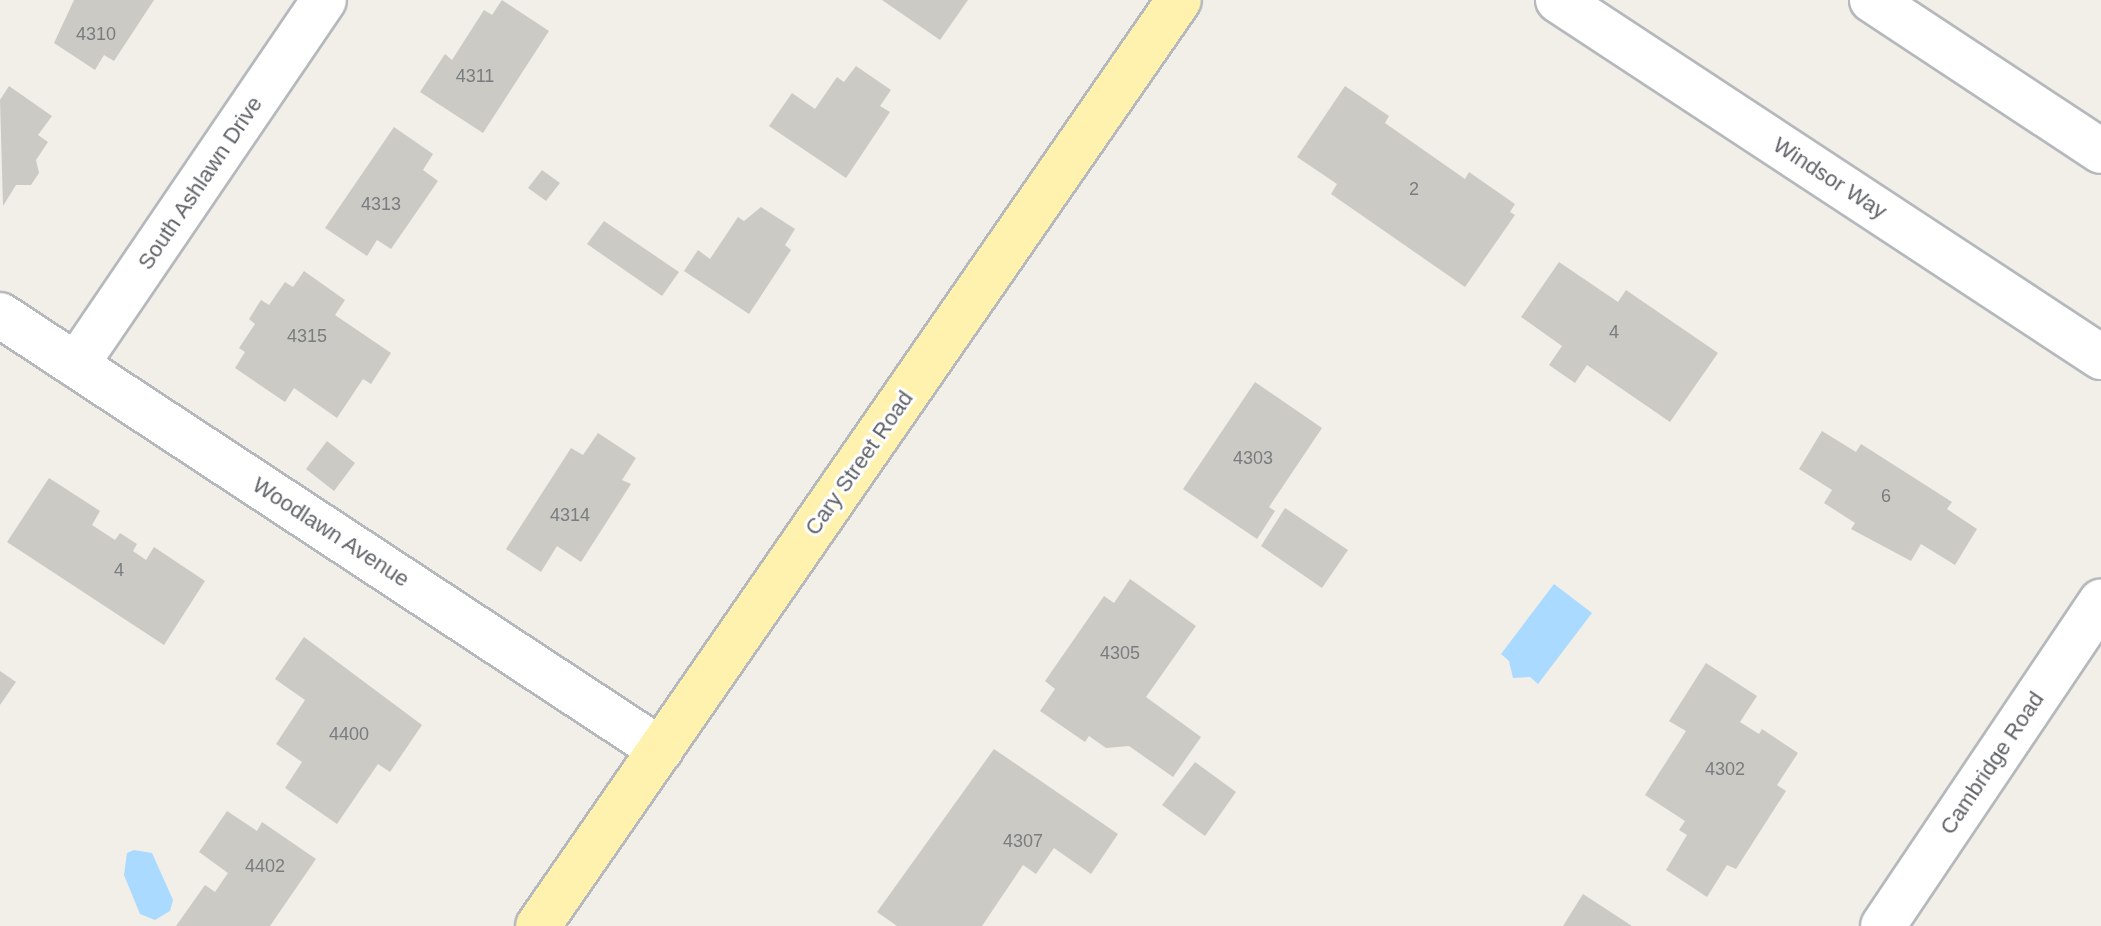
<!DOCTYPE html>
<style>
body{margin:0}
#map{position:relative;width:2101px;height:926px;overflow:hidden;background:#f1efe8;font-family:Helvetica,sans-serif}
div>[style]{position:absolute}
.water>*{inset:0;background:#aadaff}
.building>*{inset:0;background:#cccac5}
.roads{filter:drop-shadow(2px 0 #b5b8bc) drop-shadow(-2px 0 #b5b8bc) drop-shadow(0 2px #b5b8bc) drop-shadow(0 -2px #b5b8bc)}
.street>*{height:44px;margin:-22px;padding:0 22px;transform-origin:22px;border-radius:22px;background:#fff}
.primary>*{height:44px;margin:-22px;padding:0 22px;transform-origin:22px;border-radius:22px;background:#fff2af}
span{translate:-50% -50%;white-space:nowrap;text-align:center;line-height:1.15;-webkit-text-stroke:6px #fff;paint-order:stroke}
.number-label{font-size:18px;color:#7a7d7f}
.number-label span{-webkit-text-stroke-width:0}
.street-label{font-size:22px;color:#5f6368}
</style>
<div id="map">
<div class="water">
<div style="clip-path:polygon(1554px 584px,1592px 613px,1538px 684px,1530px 677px,1513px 678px,1509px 661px,1501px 654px)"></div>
<div style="clip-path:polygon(134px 850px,152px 853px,173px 900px,170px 911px,155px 920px,140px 914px,124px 875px,127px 853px)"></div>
</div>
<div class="building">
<div style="clip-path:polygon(74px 0,154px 0,114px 61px,104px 55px,95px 70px,54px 43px)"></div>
<div style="clip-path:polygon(502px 0,549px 31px,483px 133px,420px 92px,445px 54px,452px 60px,484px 10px,492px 15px)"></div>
<div style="clip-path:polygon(882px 0,968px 0,940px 40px)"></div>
<div style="clip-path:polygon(856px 66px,891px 90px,880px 106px,890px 112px,846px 178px,769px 126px,792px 93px,815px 109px,837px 77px,844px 82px)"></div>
<div style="clip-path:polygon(9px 86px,52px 116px,38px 135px,48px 142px,36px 160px,39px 173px,31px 185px,16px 185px,3px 206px,0 100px)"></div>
<div style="clip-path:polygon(1345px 86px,1389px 116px,1385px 123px,1465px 179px,1469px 172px,1515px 204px,1510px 212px,1515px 215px,1465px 287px,1331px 194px,1337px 184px,1297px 157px)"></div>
<div style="clip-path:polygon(394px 127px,433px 154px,423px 170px,438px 181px,391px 249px,377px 240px,367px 256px,325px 228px)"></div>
<div style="clip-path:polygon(542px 170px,560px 183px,546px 201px,528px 188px)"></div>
<div style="clip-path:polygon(761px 207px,795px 229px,785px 245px,791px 250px,749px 314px,684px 271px,698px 250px,710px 259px,738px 217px,744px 221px)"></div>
<div style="clip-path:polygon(604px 221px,679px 272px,662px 296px,587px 244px)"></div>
<div style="clip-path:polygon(1559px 262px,1618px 302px,1626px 290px,1718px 353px,1670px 422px,1587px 365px,1575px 383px,1549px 365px,1562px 346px,1521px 317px)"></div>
<div style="clip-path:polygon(304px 271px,345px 300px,335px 315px,391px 353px,371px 384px,363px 379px,337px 418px,294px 388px,285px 402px,235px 368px,245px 352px,239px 348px,255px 324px,249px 319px,261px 300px,269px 305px,285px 282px,293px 287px)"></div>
<div style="clip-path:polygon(1255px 382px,1322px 428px,1269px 507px,1275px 511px,1257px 539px,1183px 489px)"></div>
<div style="clip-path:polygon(1822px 431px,1856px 452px,1861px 444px,1952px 502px,1947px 509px,1977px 529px,1955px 565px,1921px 544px,1911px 561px,1851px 529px,1855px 523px,1824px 503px,1832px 490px,1799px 469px)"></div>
<div style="clip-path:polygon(598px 433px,636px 458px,622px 480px,631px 484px,581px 562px,557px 546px,541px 572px,506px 549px,571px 448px,583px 455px)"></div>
<div style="clip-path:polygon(327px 441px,355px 463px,334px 491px,306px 469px)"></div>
<div style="clip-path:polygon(49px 478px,100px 511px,92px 525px,115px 540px,120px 533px,137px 544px,133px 551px,146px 560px,154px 547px,205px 581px,164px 645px,7px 542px)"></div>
<div style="clip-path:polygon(1285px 508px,1348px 550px,1322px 588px,1261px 546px)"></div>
<div style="clip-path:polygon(1130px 579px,1196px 626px,1146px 697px,1201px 737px,1173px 777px,1129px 746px,1106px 748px,1089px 736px,1085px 742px,1040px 711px,1055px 689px,1045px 681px,1104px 596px,1114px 603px)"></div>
<div style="clip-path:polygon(304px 637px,422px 725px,390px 772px,378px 764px,337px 824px,285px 788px,302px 762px,276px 744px,305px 700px,275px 679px)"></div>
<div style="clip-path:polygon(1706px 663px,1757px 696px,1740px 722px,1759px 734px,1762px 729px,1798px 753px,1777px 785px,1786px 791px,1736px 869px,1727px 865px,1707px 897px,1666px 870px,1687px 835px,1679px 830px,1685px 821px,1645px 795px,1686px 731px,1669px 721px)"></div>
<div style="clip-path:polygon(0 671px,16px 682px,0 705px)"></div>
<div style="clip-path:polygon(994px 749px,1118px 834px,1091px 874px,1054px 848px,1036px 874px,1023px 865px,982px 926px,897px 926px,877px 912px)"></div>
<div style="clip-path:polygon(1195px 762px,1236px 792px,1205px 836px,1162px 805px)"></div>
<div style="clip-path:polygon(227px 811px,257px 831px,262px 822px,316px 859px,270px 926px,176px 926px,205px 885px,215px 892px,228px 873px,199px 852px)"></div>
<div style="clip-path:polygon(1583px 894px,1632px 926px,1563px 926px)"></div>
</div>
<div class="roads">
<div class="street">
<div style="left:1558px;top:0;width:650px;rotate:33.32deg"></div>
<div style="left:1872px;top:0;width:274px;rotate:33.4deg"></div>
<div style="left:0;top:315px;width:791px;rotate:33.35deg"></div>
<div style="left:76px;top:365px;width:441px;rotate:-55.8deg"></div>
<div style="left:1883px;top:926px;width:391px;rotate:-56.1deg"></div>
</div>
<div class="primary">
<div style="left:538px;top:926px;width:1126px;rotate:-55.31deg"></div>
</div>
</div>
<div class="number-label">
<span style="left:96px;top:34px">4310</span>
<span style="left:475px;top:76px">4311</span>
<span style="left:1414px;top:189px">2</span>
<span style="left:381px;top:204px">4313</span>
<span style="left:1614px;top:332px">4</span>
<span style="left:307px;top:336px">4315</span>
<span style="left:1253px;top:458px">4303</span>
<span style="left:1886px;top:496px">6</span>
<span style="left:570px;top:515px">4314</span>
<span style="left:119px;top:570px">4</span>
<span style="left:1120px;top:653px">4305</span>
<span style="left:349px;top:734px">4400</span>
<span style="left:1725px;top:769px">4302</span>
<span style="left:1023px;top:841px">4307</span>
<span style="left:265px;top:866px">4402</span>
</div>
<div class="street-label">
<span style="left:1830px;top:178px;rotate:33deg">Windsor Way</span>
<span style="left:200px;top:183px;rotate:-56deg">South Ashlawn Drive</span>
<span style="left:859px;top:463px;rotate:-55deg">Cary Street Road</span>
<span style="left:331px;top:532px;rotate:33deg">Woodlawn Avenue</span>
<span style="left:1992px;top:763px;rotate:-56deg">Cambridge Road</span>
</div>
</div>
